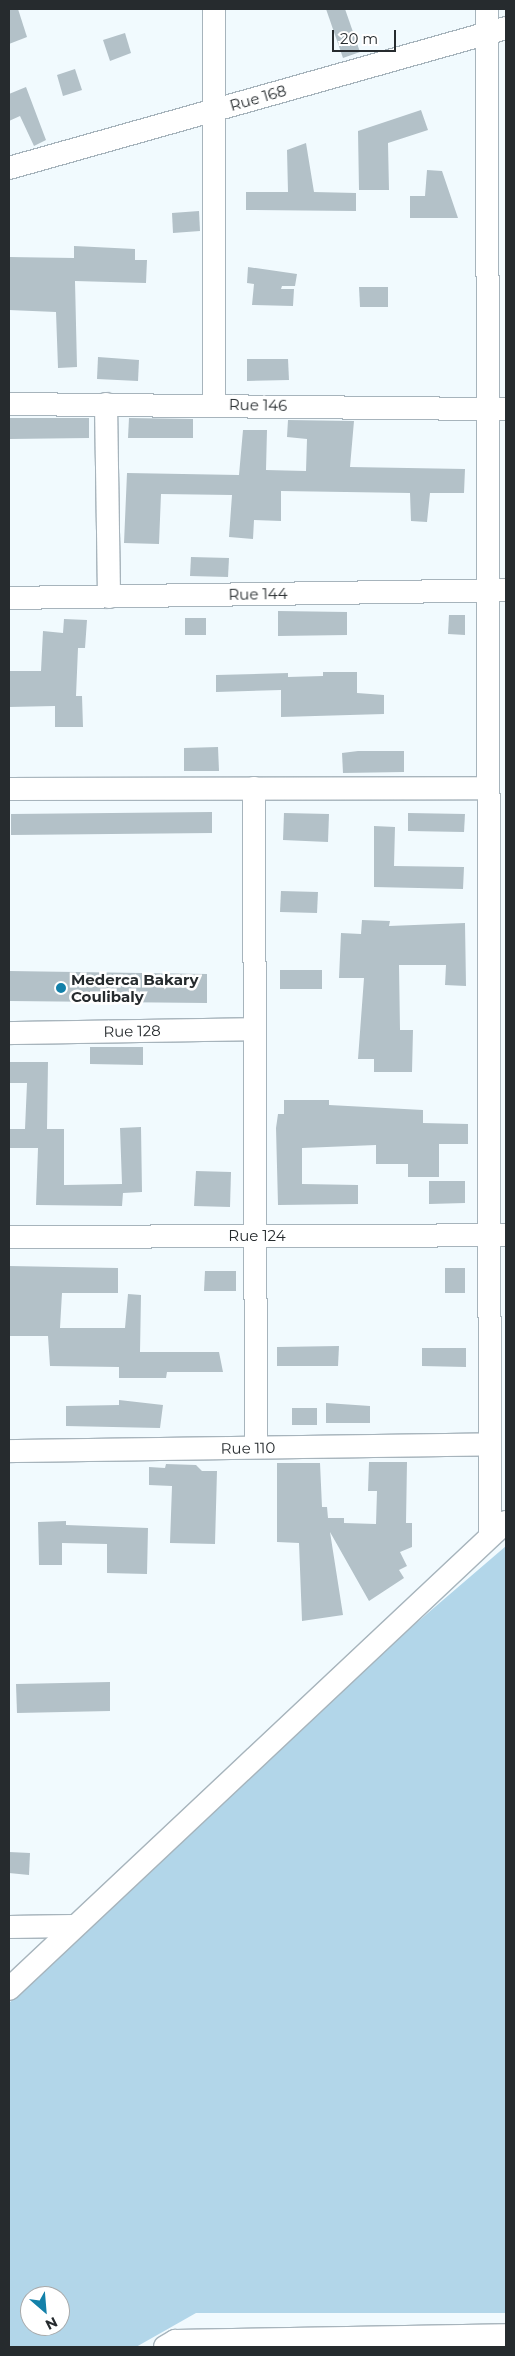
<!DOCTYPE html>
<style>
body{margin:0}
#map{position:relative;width:515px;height:2356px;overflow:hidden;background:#f1fafe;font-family:Montserrat,sans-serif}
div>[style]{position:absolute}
.green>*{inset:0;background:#b2d6e9}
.building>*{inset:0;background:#b3c1c8}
.roads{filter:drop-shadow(1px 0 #a7b4bc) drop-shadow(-1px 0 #a7b4bc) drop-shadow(0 1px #a7b4bc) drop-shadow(0 -1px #a7b4bc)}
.street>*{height:22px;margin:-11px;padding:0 11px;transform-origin:11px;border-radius:11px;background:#fff}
.dots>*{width:14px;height:14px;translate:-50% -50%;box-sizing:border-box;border:2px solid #fff;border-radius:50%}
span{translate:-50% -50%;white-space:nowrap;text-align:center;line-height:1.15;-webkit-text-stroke:5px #fff;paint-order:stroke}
.street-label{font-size:15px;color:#262b2e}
.poi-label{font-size:15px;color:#262b2e;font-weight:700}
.left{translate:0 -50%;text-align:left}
.frame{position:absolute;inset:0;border:10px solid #262b2e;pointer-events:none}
.north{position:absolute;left:20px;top:2286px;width:50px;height:50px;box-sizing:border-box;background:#fff;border:1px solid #a8aaab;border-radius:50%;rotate:153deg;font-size:14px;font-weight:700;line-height:20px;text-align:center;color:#262b2e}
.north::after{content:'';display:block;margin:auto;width:18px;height:22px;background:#1380a9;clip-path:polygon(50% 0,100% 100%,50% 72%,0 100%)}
.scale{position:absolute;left:332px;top:30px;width:64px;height:22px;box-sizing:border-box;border:2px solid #262b2e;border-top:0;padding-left:6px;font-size:15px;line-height:18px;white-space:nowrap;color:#262b2e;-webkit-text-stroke:4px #fff;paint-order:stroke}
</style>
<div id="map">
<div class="green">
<div style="clip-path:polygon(evenodd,506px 1546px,506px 2313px,196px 2313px,136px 2347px,9px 2347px,9px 2003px,309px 1715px,506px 1546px,30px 2296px,60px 2296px,60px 2326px,30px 2326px,30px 2296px)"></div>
</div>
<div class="building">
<div style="clip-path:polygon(9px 9px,18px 9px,27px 37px,9px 44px)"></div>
<div style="clip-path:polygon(326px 9px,345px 9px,360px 52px,343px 58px)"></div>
<div style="clip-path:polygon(125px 33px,131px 53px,110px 61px,103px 40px)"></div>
<div style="clip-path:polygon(75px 69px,82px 90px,63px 96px,57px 75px)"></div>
<div style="clip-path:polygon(26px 87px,46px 140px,34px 146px,20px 116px,9px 121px,9px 94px)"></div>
<div style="clip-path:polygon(421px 110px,428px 130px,388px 143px,389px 190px,359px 190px,358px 131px)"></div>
<div style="clip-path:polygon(306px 143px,314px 192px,356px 193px,356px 211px,246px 210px,246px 192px,288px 192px,287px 150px)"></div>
<div style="clip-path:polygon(427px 170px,442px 171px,458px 218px,410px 218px,410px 196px,425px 196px)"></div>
<div style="clip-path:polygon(199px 211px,200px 231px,173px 233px,172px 213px)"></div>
<div style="clip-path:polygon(74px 246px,135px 249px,135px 260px,147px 260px,146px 283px,75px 281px,77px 367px,58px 368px,56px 312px,9px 310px,9px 257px,74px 258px)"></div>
<div style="clip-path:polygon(248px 267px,297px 274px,295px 286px,282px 286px,281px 289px,294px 289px,293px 306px,252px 305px,254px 284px,247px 283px)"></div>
<div style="clip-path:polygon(359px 287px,388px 287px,388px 307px,360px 307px)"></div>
<div style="clip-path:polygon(98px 357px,139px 360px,138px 381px,97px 379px)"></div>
<div style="clip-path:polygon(247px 359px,288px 359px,289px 380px,247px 381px)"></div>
<div style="clip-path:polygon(9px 418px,89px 418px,89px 438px,9px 439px)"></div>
<div style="clip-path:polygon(129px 418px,193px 419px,193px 438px,128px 438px)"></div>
<div style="clip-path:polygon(288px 420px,354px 421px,350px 467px,465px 469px,464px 493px,430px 493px,427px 522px,411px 521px,410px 493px,281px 491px,281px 521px,254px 520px,253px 539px,229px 537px,232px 495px,161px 494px,159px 544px,124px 543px,127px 473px,239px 475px,243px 430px,267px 430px,266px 470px,306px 471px,307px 439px,287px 437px)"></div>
<div style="clip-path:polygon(191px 557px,229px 558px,228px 577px,190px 576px)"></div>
<div style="clip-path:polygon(278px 611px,347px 612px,347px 635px,278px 636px)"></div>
<div style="clip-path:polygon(449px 615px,465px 615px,465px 635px,448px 634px)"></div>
<div style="clip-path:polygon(185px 618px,206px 618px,206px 635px,185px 635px)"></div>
<div style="clip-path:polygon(64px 619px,87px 620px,85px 648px,78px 648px,76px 696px,82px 696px,83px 727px,55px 727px,55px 706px,9px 707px,9px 671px,41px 671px,43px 631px,63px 633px)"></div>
<div style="clip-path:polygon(323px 672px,357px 672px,357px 693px,384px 695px,384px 714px,281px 717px,281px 690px,216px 692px,216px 675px,288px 673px,288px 677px,323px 676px)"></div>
<div style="clip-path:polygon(218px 747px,219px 771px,184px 771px,184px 748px)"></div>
<div style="clip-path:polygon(358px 751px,404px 751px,404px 772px,343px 773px,342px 753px)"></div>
<div style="clip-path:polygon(212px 812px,212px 833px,11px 835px,11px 814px)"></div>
<div style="clip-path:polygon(284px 813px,329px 814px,328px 842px,283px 840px)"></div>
<div style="clip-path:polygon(408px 813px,465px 814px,464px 832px,408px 831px)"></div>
<div style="clip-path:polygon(374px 826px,395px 827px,394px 866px,464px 867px,463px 889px,374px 887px)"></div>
<div style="clip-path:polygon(281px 891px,318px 892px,317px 913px,280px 912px)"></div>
<div style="clip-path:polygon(362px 920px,390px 921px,389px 926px,465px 923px,466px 986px,445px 985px,446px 965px,399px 965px,400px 1030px,413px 1030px,412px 1072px,374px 1072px,374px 1059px,358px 1059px,364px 978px,339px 978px,341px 933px,361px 934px)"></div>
<div style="clip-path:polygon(280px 970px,322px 970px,322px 989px,280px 989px)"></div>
<div style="clip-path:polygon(9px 971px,207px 974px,207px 1003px,9px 1001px)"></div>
<div style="clip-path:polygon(90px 1047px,143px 1047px,143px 1065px,90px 1064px)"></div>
<div style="clip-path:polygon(9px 1062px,48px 1062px,47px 1129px,64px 1129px,64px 1185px,122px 1184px,120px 1128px,141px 1127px,142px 1192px,123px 1193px,122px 1206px,36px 1205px,38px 1148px,9px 1148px,9px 1129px,25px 1129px,27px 1083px,9px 1083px)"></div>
<div style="clip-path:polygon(284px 1100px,329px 1100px,329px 1105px,423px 1110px,423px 1123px,468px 1124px,468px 1144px,439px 1144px,439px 1177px,408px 1177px,408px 1164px,376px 1164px,376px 1145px,302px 1148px,302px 1184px,358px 1185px,358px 1204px,278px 1205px,276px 1128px,278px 1114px,284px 1114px)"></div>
<div style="clip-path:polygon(196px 1171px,231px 1172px,230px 1207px,194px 1206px)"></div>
<div style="clip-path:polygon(429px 1181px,465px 1181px,465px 1203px,429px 1204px)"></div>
<div style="clip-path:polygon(9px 1266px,118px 1268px,118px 1293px,62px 1293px,60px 1328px,125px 1328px,128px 1294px,141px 1295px,140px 1352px,219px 1352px,223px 1372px,167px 1372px,166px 1378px,119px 1378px,119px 1367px,50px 1366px,48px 1336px,9px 1336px)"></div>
<div style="clip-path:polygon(445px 1268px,465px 1268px,465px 1293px,445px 1293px)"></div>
<div style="clip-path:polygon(205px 1271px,236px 1271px,236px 1291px,204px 1291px)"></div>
<div style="clip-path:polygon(339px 1346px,338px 1366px,277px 1366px,277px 1347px)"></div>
<div style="clip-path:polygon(422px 1348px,466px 1348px,466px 1367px,422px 1366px)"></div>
<div style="clip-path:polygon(119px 1400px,163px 1405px,160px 1428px,66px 1426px,66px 1406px,119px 1405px)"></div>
<div style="clip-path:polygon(326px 1403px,370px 1406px,370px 1423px,326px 1423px)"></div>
<div style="clip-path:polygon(292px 1408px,317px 1408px,317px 1425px,292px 1425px)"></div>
<div style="clip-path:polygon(369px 1462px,407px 1462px,406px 1523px,412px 1523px,412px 1547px,400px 1552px,407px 1566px,399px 1570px,404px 1578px,369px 1601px,330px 1532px,343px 1615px,302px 1621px,299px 1543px,277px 1542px,277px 1463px,320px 1463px,322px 1507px,327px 1507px,328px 1518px,344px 1518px,344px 1523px,376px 1524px,377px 1491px,368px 1491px)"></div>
<div style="clip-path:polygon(166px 1464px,196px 1465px,202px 1471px,217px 1471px,215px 1544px,170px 1543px,172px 1486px,149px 1485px,149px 1467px,165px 1468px)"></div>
<div style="clip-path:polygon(66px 1521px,66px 1525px,148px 1528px,147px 1574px,107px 1573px,107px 1544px,62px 1543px,62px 1565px,39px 1565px,38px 1522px)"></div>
<div style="clip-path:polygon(110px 1682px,110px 1711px,17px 1713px,16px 1684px)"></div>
<div style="clip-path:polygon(9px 1852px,30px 1853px,29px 1875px,9px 1873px)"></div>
</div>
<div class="roads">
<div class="street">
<div style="left:214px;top:9px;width:395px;rotate:90deg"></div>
<div style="left:487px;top:9px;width:1527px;rotate:89.89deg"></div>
<div style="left:9px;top:168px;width:516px;rotate:-15.73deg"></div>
<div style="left:9px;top:404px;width:497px;rotate:0.6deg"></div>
<div style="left:106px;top:404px;width:193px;rotate:89.1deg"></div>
<div style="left:9px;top:598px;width:497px;rotate:-0.9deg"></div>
<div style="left:254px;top:788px;width:659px;rotate:89.83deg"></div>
<div style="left:9px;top:789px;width:478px;rotate:-0.1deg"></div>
<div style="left:9px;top:1033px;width:246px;rotate:-0.9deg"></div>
<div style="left:9px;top:1237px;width:497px;rotate:-0.2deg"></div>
<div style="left:9px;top:1451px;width:479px;rotate:-0.8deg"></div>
<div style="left:9px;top:1927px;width:64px;rotate:-0.9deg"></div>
<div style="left:9px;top:1989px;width:682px;rotate:-43.22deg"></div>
<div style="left:165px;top:2347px;width:12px;rotate:-31deg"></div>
<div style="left:175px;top:2341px;width:331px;rotate:-1deg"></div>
</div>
</div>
<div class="dots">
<div style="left:61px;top:988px;background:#1380a9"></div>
</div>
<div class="street-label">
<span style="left:258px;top:98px;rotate:-16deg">Rue 168</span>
<span style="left:258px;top:405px;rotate:1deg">Rue 146</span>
<span style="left:258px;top:594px;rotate:-1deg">Rue 144</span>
<span style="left:132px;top:1031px;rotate:-1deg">Rue 128</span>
<span style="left:257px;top:1236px">Rue 124</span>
<span style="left:248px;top:1448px;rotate:-1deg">Rue 110</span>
</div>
<div class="poi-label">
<span class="left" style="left:71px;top:988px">Mederca Bakary<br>Coulibaly</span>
</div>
<div class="frame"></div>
<div class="north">N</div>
<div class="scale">20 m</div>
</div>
